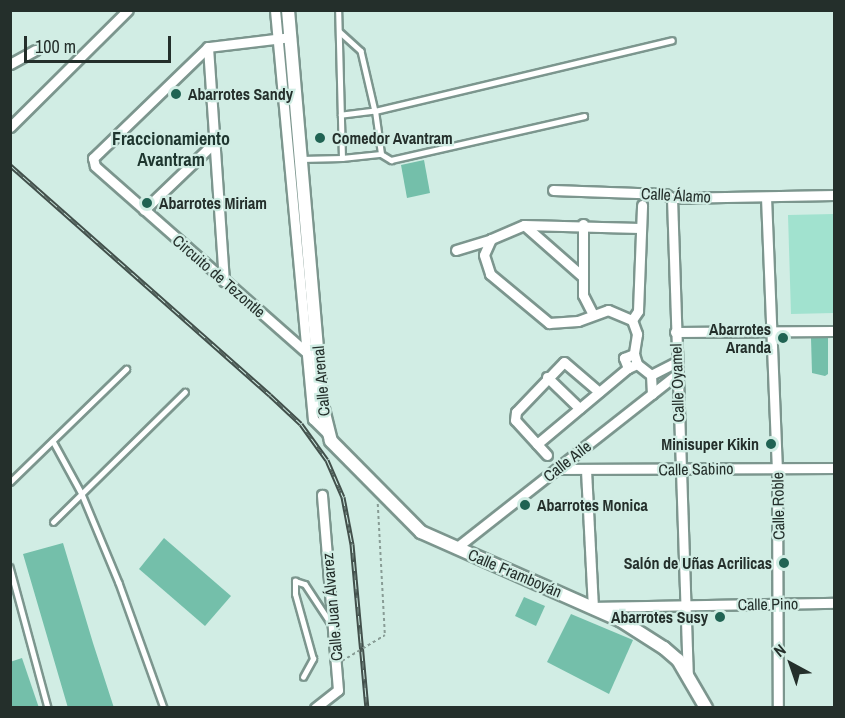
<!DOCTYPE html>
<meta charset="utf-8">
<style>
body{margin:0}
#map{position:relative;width:845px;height:718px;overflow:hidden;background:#d1ede4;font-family:"Archivo Narrow",sans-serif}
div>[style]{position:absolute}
.green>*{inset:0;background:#a1e2cf}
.building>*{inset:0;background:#74bfaa}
.path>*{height:1.5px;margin-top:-0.75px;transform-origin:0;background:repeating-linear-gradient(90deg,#889c95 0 3px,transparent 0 6px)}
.roads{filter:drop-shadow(2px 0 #7c968e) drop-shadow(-2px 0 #7c968e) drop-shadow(0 2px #7c968e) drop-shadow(0 -2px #7c968e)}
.service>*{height:4.5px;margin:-2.25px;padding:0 2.25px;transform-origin:2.25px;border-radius:2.25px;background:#fff}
.minor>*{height:9px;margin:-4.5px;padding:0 4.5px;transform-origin:4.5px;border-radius:4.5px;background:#fff}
.tertiary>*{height:12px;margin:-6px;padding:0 6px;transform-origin:6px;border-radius:6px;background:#fff}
.rail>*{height:5px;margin-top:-2.5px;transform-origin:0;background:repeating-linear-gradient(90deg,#d1ede4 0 9px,#42504b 0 18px);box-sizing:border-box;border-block:2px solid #42504b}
.path-bridge>*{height:1.5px;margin-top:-0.75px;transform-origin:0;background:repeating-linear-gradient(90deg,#889c95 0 3px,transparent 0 6px)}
.dots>*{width:16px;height:16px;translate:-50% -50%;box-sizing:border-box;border:3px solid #d1ede4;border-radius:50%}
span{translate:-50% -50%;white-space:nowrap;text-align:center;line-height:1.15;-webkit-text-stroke:4.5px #d1ede4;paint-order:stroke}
.poi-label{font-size:16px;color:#242f2b;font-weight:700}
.left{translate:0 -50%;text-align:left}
.right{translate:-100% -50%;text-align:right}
.street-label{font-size:16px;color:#242f2b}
.neighbourhood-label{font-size:18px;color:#1e362f;font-weight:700}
.frame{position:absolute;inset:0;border:12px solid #242f2b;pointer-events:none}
.north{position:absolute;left:761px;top:634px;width:60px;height:60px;-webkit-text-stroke:4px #d1ede4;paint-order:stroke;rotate:320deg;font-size:16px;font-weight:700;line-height:24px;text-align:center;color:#242f2b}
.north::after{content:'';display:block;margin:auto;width:21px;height:27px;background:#242f2b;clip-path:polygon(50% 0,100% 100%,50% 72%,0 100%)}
.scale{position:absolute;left:24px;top:36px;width:147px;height:27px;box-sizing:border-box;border:3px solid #242f2b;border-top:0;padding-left:8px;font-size:18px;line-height:21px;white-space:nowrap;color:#242f2b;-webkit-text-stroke:4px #d1ede4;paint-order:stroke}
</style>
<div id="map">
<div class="green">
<div style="clip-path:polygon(834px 214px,834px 313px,791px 314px,788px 215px)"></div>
</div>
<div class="building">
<div style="clip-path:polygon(424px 160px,430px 193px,407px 198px,401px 165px)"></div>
<div style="clip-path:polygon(811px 338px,828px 338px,828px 374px,825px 376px,812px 373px)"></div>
<div style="clip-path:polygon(164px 538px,231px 596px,205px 626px,139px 569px)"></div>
<div style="clip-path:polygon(63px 543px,93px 643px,114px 708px,68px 708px,23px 554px)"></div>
<div style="clip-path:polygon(524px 597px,545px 606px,536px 626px,515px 616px)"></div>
<div style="clip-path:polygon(571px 614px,633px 640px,609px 694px,547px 662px)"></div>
<div style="clip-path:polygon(22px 658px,39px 708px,10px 708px,10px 662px)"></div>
</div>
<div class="path">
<div style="left:378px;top:504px;width:131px;rotate:86.9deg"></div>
</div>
<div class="roads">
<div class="service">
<div style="left:340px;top:32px;width:28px;rotate:42deg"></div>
<div style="left:361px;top:51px;width:62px;rotate:76.9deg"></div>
<div style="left:375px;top:111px;width:34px;rotate:173deg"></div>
<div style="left:381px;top:154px;width:43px;rotate:-97.9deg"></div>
<div style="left:375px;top:111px;width:305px;rotate:-13.4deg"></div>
<div style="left:342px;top:158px;width:39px;rotate:-6deg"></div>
<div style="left:381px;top:154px;width:12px;rotate:31deg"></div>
<div style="left:391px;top:160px;width:198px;rotate:-12.8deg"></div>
<div style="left:301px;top:159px;width:41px;rotate:-1.4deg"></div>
<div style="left:342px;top:158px;width:148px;rotate:-91.5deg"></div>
<div style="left:53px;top:441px;width:60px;rotate:61.3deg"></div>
<div style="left:82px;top:494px;width:96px;rotate:67.4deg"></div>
<div style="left:119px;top:583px;width:133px;rotate:70.2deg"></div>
<div style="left:10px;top:482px;width:162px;rotate:-44.2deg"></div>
<div style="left:53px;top:522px;width:185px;rotate:-44.6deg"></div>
<div style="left:10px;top:567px;width:146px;rotate:74.9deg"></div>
<div style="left:303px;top:677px;width:21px;rotate:-61deg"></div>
<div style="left:313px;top:659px;width:67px;rotate:-105.5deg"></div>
<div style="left:295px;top:594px;width:13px;rotate:-90deg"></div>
<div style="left:295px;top:581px;width:10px;rotate:17deg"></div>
<div style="left:305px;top:584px;width:45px;rotate:56.7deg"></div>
</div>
<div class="minor">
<div style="left:275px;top:10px;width:411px;rotate:84.7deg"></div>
<div style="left:313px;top:419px;width:20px;rotate:45deg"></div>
<div style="left:291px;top:37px;width:84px;rotate:173.1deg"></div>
<div style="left:208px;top:47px;width:160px;rotate:136deg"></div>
<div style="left:93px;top:158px;width:8px;rotate:76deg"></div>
<div style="left:95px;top:166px;width:281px;rotate:41.4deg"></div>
<div style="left:208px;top:47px;width:235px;rotate:86.1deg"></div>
<div style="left:10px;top:64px;width:29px;rotate:-29deg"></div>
<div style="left:10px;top:127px;width:166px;rotate:-44.8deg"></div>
<div style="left:553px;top:190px;width:112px;rotate:2deg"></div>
<div style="left:665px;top:194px;width:8px;rotate:30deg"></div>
<div style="left:672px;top:198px;width:162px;rotate:-1.1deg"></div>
<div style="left:766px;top:197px;width:271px;rotate:87.7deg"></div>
<div style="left:777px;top:468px;width:240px;rotate:89.8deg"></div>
<div style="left:672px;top:198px;width:478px;rotate:88.1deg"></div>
<div style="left:144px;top:210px;width:100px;rotate:-43.8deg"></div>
<div style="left:583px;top:224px;width:71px;rotate:90deg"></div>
<div style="left:583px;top:295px;width:20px;rotate:63deg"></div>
<div style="left:524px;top:225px;width:116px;rotate:1.5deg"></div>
<div style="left:456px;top:250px;width:37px;rotate:-17deg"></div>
<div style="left:582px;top:276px;width:77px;rotate:-138.7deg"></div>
<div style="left:524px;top:225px;width:36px;rotate:157deg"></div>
<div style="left:491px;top:239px;width:17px;rotate:114deg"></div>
<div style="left:484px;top:255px;width:20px;rotate:72deg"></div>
<div style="left:490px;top:274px;width:77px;rotate:39.7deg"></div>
<div style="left:549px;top:323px;width:29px;rotate:-4deg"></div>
<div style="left:578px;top:321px;width:32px;rotate:-20deg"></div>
<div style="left:608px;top:310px;width:26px;rotate:23deg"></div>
<div style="left:632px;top:320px;width:15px;rotate:70deg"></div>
<div style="left:637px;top:334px;width:20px;rotate:99deg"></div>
<div style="left:632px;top:320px;width:11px;rotate:-56deg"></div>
<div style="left:638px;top:311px;width:106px;rotate:-87.8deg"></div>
<div style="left:675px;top:332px;width:159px;rotate:-0.4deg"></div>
<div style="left:637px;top:364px;width:10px;rotate:156deg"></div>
<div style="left:628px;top:368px;width:11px;rotate:-112deg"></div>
<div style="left:624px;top:358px;width:11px;rotate:-22deg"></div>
<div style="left:634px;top:354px;width:10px;rotate:73deg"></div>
<div style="left:637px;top:364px;width:18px;rotate:38deg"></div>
<div style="left:547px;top:377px;width:45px;rotate:44.1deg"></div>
<div style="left:652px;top:394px;width:19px;rotate:-93deg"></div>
<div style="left:651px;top:375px;width:28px;rotate:-27deg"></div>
<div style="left:537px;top:444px;width:119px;rotate:-39.9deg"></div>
<div style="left:547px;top:455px;width:47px;rotate:-132.4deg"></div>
<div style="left:515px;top:420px;width:8px;rotate:-83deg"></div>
<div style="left:516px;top:412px;width:69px;rotate:-46.2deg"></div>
<div style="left:564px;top:362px;width:46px;rotate:40.6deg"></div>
<div style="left:557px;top:469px;width:277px;rotate:-0.2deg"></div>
<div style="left:586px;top:470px;width:137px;rotate:87.1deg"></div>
<div style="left:593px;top:607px;width:241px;rotate:-1deg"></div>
<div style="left:456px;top:548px;width:281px;rotate:-38.2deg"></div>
<div style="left:315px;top:708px;width:29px;rotate:-38deg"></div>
<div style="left:338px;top:690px;width:196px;rotate:-94.7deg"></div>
</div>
<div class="tertiary">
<div style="left:288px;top:10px;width:396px;rotate:85.1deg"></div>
<div style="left:322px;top:405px;width:37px;rotate:76deg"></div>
<div style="left:331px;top:441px;width:128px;rotate:45.3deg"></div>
<div style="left:421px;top:532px;width:218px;rotate:23.9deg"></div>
<div style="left:620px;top:620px;width:52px;rotate:32.5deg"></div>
<div style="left:664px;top:648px;width:18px;rotate:41deg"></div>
<div style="left:678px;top:660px;width:56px;rotate:59.7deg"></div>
</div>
</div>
<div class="rail">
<div style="left:10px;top:165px;width:347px;rotate:41.5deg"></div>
<div style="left:270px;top:395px;width:42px;rotate:43.1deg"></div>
<div style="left:301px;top:424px;width:44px;rotate:54.2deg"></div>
<div style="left:327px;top:460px;width:40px;rotate:66.6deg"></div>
<div style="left:343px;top:497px;width:48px;rotate:79.2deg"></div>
<div style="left:352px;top:544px;width:165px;rotate:84.8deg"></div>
</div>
<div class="path-bridge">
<div style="left:342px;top:661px;width:50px;rotate:-31.2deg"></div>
</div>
<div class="dots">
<div style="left:176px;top:94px;background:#206353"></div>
<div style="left:320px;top:138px;background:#206353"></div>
<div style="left:147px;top:203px;background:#206353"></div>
<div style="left:783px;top:338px;background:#206353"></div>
<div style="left:771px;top:444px;background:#206353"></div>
<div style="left:525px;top:505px;background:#206353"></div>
<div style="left:784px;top:563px;background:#206353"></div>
<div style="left:720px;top:617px;background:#206353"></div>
</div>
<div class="poi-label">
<span class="left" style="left:188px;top:94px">Abarrotes Sandy</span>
<span class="left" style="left:332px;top:138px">Comedor Avantram</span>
<span class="left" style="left:159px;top:203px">Abarrotes Miriam</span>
<span class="right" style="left:771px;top:338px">Abarrotes<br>Aranda</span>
<span class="right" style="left:759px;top:444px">Minisuper Kikin</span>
<span class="left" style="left:537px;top:505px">Abarrotes Monica</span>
<span class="right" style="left:772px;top:563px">Salón de Uñas Acrilicas</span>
<span class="right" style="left:708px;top:617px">Abarrotes Susy</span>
</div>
<div class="street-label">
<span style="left:676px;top:195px;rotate:3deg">Calle Álamo</span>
<span style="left:219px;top:276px;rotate:41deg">Circuito de Tezontle</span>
<span style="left:321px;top:381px;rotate:-95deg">Calle Arenal</span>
<span style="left:677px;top:383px;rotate:-92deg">Calle Oyamel</span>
<span style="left:567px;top:461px;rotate:-38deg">Calle Aile</span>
<span style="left:696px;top:469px;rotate:-1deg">Calle Sabino</span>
<span style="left:778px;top:506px;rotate:-91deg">Calle Roble</span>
<span style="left:515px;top:573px;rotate:23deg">Calle Framboyán</span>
<span style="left:768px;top:604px;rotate:-1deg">Calle Pino</span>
<span style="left:332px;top:607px;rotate:-95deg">Calle Juan Álvarez</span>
</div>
<div class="neighbourhood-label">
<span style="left:171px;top:150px">Fraccionamiento<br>Avantram</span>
</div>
<div class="frame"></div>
<div class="north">N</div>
<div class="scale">100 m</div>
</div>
